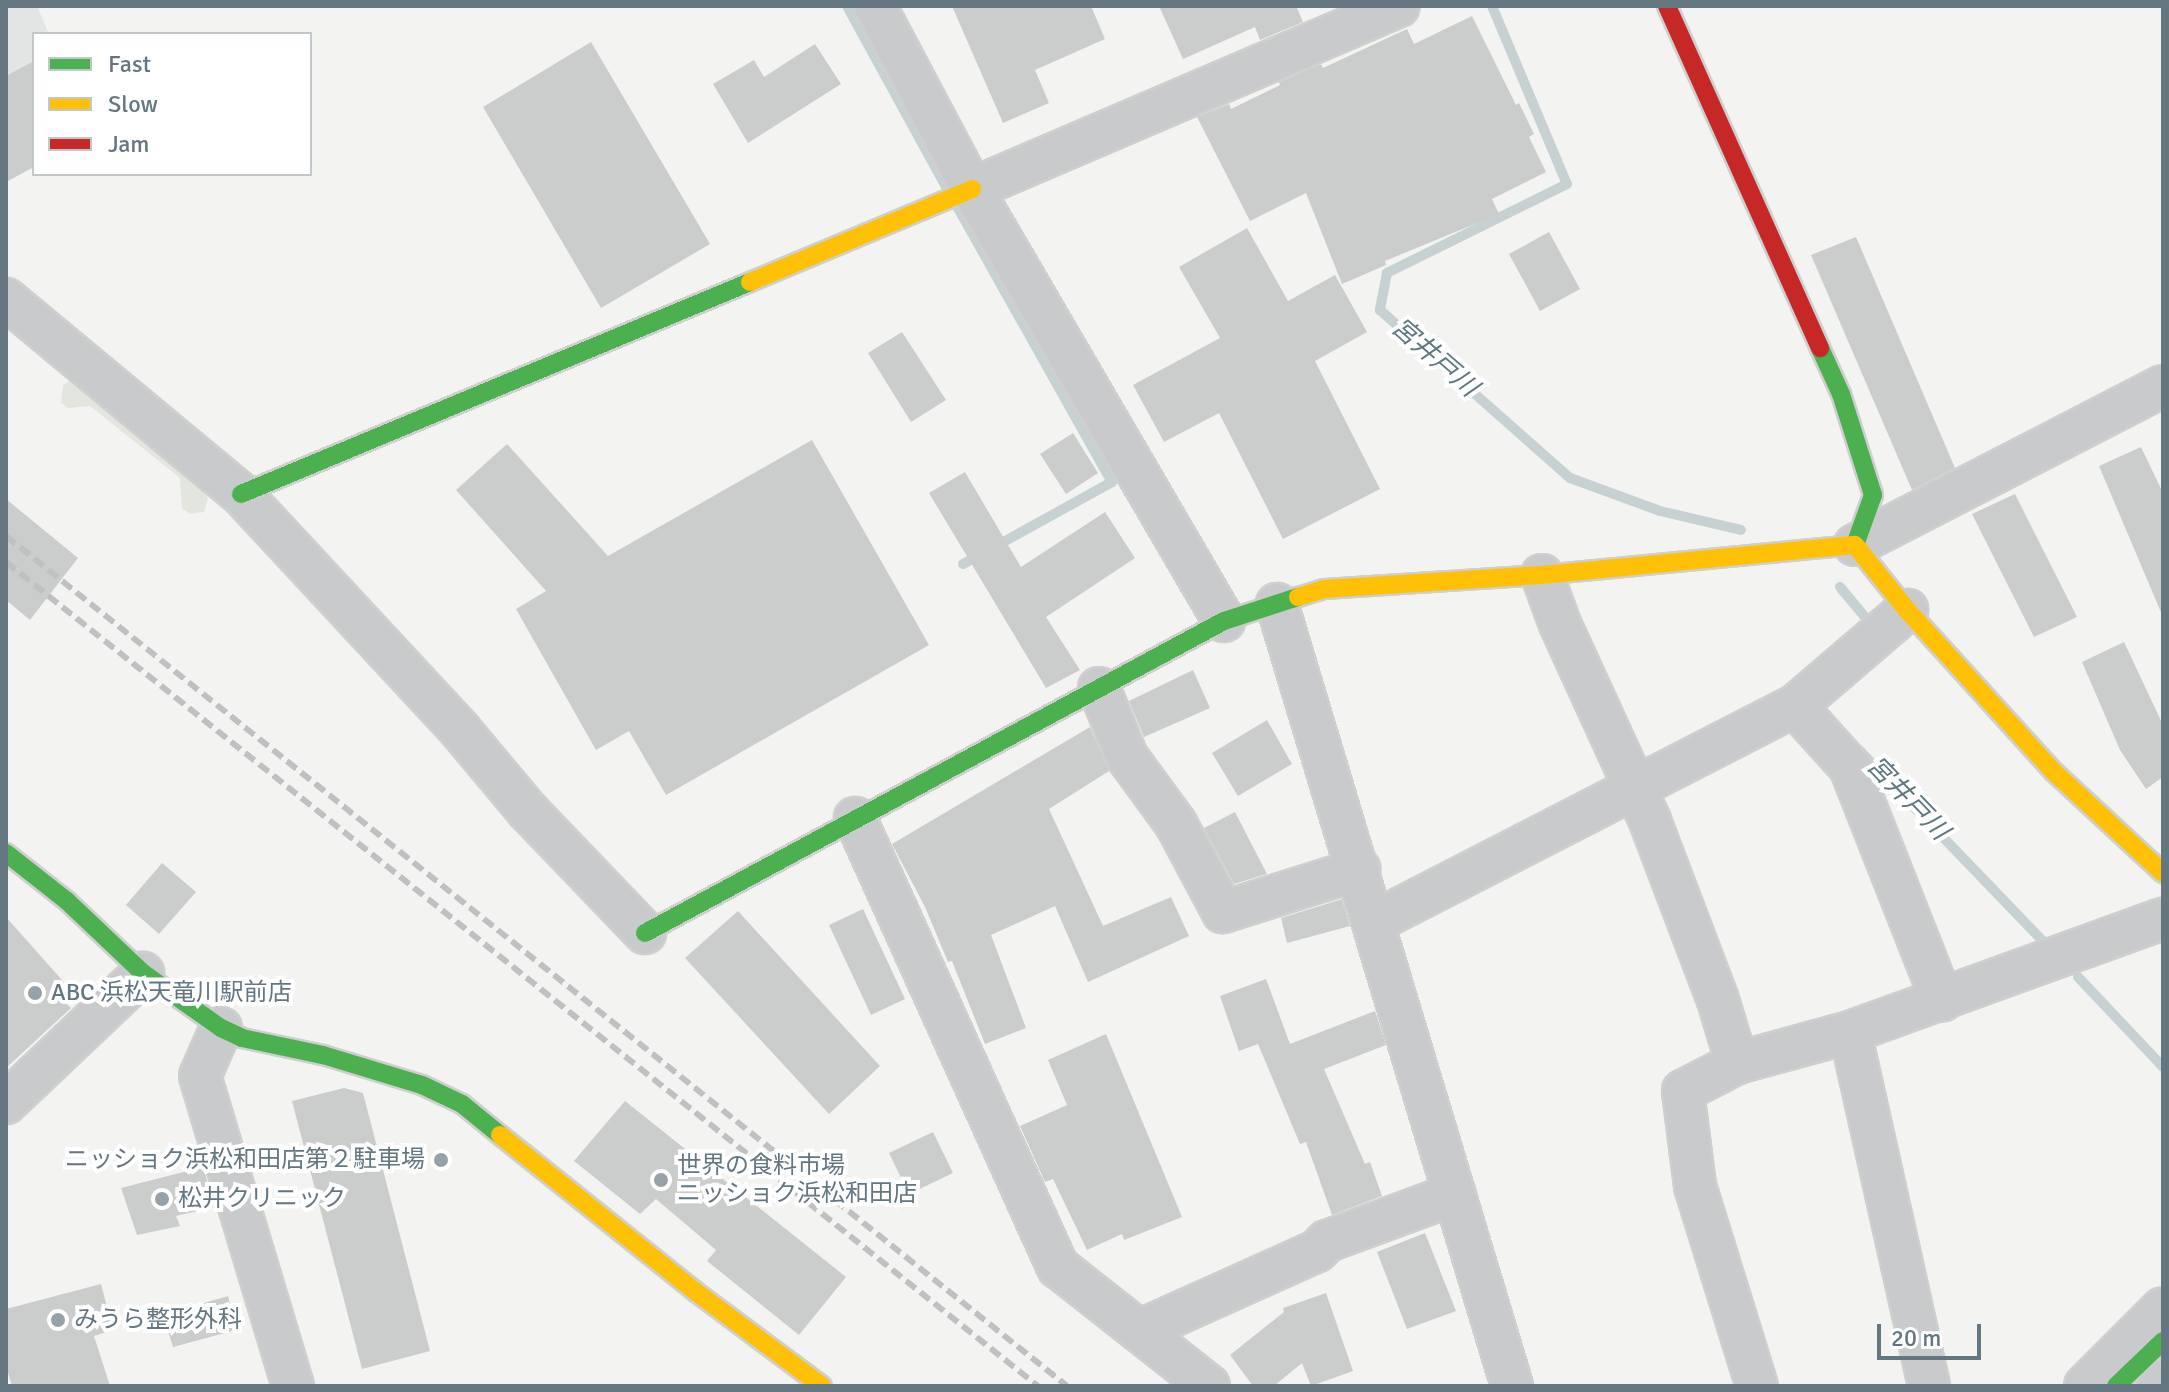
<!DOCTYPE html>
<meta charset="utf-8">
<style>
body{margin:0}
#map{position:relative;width:2169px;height:1392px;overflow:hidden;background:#f3f3f1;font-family:Signika,"Noto Sans JP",sans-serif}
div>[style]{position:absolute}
.built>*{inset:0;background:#e3e4e4}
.green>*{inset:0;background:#e3e6df}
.stream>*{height:10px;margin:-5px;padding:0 5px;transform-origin:5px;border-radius:5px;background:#c8d1d2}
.building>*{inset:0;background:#cbcccc}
.roads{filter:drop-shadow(2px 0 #cfcfcf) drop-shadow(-2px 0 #cfcfcf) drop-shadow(0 2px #cfcfcf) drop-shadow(0 -2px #cfcfcf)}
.street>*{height:40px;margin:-20px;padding:0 20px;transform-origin:20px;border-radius:20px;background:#c8cacb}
.fast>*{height:18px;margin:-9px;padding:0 9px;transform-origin:9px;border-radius:9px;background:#4caf50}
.slow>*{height:18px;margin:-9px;padding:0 9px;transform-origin:9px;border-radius:9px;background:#ffc107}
.jam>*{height:18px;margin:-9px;padding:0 9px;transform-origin:9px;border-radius:9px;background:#c62828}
.rail>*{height:6px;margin-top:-3px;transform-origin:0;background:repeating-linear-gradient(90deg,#bfc0c1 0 12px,transparent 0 18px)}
.dots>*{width:22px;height:22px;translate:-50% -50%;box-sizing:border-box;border:4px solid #fff;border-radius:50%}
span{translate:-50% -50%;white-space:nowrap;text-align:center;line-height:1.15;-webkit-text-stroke:8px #fff;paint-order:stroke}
.poi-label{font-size:24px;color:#647680}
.left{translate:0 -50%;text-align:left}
.right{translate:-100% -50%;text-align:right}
.water-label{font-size:26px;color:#5f787e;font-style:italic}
.frame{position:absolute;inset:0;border:8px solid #647680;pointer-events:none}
.legend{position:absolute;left:32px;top:32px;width:280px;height:144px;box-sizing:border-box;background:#fff;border:2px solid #c1c8cc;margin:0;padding:10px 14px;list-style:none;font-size:24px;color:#647680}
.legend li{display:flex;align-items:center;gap:16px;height:40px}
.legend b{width:40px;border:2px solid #c1c8cc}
.scale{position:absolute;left:1877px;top:1324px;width:104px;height:36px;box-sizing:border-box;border:4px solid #647680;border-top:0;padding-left:10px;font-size:24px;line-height:28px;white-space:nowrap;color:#647680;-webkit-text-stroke:6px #fff;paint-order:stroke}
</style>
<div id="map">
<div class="built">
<div style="clip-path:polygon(6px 6px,37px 6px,49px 34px,34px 34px,34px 62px,6px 80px)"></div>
</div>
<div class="green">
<div style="clip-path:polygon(72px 380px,83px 385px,200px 486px,208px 498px,204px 512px,190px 514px,182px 508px,180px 478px,90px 406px,68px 408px,61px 403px,63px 385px)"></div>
</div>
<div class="stream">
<div style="left:847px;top:6px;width:206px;rotate:61.3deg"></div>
<div style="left:1492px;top:6px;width:193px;rotate:67.2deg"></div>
<div style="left:1567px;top:184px;width:201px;rotate:153.7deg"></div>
<div style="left:1387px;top:273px;width:38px;rotate:101deg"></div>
<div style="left:1380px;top:310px;width:254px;rotate:41.5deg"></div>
<div style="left:1570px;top:478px;width:96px;rotate:20.1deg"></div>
<div style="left:1660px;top:511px;width:83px;rotate:13.2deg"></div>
<div style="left:958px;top:208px;width:314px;rotate:60.7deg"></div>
<div style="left:1112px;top:482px;width:132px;rotate:151.1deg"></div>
<div style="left:963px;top:564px;width:21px;rotate:-28deg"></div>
<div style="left:1840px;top:587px;width:55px;rotate:50.2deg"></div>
<div style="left:1859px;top:750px;width:267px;rotate:46.1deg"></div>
<div style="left:2078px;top:977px;width:124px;rotate:46.6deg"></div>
</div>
<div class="building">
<div style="clip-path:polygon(952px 6px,1091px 6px,1105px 39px,1035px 70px,1049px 103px,1003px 123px)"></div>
<div style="clip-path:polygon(1159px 6px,1302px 6px,1297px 8px,1303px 22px,1260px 40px,1255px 27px,1183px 59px)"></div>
<div style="clip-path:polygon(1472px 16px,1516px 105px,1519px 103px,1534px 134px,1529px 137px,1546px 172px,1492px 199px,1499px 214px,1385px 261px,1386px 265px,1342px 284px,1306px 193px,1250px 221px,1197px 117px,1229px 104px,1231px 109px,1280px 85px,1279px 82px,1321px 64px,1323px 68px,1407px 29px,1414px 44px)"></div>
<div style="clip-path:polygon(591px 42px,710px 244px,601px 308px,483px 107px)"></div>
<div style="clip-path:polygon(815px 44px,841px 84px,748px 143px,713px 84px,754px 60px,764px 77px)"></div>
<div style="clip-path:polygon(34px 61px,34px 167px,6px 182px,6px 76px)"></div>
<div style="clip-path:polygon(1247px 228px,1288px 301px,1335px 275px,1367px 332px,1315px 361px,1380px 489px,1283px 539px,1219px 413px,1164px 442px,1133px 385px,1220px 338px,1179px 267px)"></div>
<div style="clip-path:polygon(1549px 232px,1580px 289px,1540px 311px,1509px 254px)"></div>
<div style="clip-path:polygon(1856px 237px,1955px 468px,1912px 490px,1811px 255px)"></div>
<div style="clip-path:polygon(902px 332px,946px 400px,911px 422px,868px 353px)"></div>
<div style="clip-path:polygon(1073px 433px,1098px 473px,1066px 494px,1040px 454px)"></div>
<div style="clip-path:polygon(812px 440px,929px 645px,666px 795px,629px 731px,596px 750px,516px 609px,546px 591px,456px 490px,507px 444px,608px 556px)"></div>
<div style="clip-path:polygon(2141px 447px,2163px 493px,2163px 617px,2099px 466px)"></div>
<div style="clip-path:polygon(965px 472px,1021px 567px,1105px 512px,1135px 558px,1046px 617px,1080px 670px,1046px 688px,929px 493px)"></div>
<div style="clip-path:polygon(2015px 494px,2077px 617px,2034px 637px,1972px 514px)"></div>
<div style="clip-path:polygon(6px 499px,78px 558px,30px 620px,6px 600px)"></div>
<div style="clip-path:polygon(2124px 642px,2163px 725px,2163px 777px,2146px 789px,2120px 750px,2082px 662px)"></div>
<div style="clip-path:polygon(1193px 670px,1210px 708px,1144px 737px,1129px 701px)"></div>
<div style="clip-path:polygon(1267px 720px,1292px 764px,1238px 796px,1212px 753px)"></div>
<div style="clip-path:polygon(1090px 727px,1109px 771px,1049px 809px,1103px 926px,1171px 897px,1189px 936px,1088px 982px,1055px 906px,991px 935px,1026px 1028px,985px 1044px,952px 961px,948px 962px,925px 907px,892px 844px)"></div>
<div style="clip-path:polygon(1235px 812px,1267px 874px,1234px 884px,1204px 828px)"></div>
<div style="clip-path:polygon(162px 863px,196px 892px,159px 934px,126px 905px)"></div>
<div style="clip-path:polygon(1342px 899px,1350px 926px,1287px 943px,1281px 918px)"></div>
<div style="clip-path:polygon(863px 909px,905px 999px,871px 1015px,829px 925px)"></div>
<div style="clip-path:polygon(738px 911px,880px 1066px,829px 1114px,685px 958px)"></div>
<div style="clip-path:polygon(6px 917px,70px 989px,59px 997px,71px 1008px,6px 1068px)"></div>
<div style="clip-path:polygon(1266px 979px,1290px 1044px,1375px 1011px,1386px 1045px,1324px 1069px,1365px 1164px,1370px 1162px,1382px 1196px,1332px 1215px,1306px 1142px,1300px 1144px,1258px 1044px,1239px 1051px,1220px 996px)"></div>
<div style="clip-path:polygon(1106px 1034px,1182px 1217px,1124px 1240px,1122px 1234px,1087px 1250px,1053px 1179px,1045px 1182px,1020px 1126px,1067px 1105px,1048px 1060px)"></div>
<div style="clip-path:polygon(344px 1088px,363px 1093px,430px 1351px,362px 1369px,292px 1101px)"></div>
<div style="clip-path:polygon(625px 1101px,846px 1277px,799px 1335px,707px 1261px,716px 1250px,656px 1199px,640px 1214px,574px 1161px)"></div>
<div style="clip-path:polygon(933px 1132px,953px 1173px,909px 1194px,889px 1153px)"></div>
<div style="clip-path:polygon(203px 1167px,215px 1207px,176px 1216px,180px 1226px,137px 1235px,121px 1188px)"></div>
<div style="clip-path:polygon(1425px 1233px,1456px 1311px,1407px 1329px,1377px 1252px)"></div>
<div style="clip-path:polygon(101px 1284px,113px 1330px,94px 1336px,110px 1386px,12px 1386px,6px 1366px,6px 1309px)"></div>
<div style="clip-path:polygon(1326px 1293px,1353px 1371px,1311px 1386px,1302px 1363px,1274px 1386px,1253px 1386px,1230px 1355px,1284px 1312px,1283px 1308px)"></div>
<div style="clip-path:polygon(228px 1296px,236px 1330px,173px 1347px,163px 1315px)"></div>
</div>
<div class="roads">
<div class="street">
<div style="left:875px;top:6px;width:207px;rotate:62.1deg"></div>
<div style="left:972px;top:189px;width:500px;rotate:59.74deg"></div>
<div style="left:972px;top:189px;width:464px;rotate:-23.2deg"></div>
<div style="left:6px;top:299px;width:305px;rotate:39.7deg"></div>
<div style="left:241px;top:494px;width:322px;rotate:47.1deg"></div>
<div style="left:460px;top:730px;width:106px;rotate:50deg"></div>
<div style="left:528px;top:811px;width:169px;rotate:46.2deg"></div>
<div style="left:1855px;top:545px;width:347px;rotate:-27.3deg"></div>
<div style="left:1542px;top:575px;width:52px;rotate:69.8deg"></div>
<div style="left:1560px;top:624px;width:217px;rotate:65.4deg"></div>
<div style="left:1650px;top:821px;width:191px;rotate:69.2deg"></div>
<div style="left:1718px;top:1000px;width:66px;rotate:73.2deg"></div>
<div style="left:1737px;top:1063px;width:117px;rotate:-15.3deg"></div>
<div style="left:1850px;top:1032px;width:333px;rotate:-19.9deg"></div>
<div style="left:1277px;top:604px;width:817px;rotate:73.27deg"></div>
<div style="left:1099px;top:688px;width:74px;rotate:67.9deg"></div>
<div style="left:1127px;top:757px;width:83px;rotate:53.8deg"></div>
<div style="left:1176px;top:824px;width:100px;rotate:61.9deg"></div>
<div style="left:1223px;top:912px;width:143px;rotate:-17.5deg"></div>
<div style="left:1795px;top:706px;width:82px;rotate:48deg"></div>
<div style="left:1850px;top:767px;width:251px;rotate:68.5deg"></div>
<div style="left:855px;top:818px;width:493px;rotate:65.7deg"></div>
<div style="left:1058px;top:1267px;width:192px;rotate:38.2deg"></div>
<div style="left:1374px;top:922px;width:473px;rotate:-27.2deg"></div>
<div style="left:1795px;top:706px;width:148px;rotate:-40.6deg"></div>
<div style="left:221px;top:1028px;width:52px;rotate:113.6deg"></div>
<div style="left:200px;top:1076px;width:324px;rotate:73.3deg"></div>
<div style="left:1850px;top:1032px;width:363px;rotate:77.4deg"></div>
<div style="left:1737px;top:1063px;width:61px;rotate:152.6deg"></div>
<div style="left:1683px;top:1091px;width:96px;rotate:82.8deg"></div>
<div style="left:1695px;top:1186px;width:209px;rotate:72.8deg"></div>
<div style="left:6px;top:1103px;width:189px;rotate:-43.5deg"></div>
<div style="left:1139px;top:1331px;width:195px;rotate:-24.2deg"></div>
<div style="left:1317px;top:1251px;width:14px;rotate:-45deg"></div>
<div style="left:1327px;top:1241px;width:136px;rotate:-20.2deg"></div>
<div style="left:2085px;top:1386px;width:110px;rotate:-45deg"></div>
<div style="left:2158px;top:1386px;width:7px;rotate:-45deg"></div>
</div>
<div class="fast">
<div style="left:1820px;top:348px;width:51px;rotate:65.5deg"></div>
<div style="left:1841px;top:394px;width:106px;rotate:72.4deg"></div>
<div style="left:1873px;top:495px;width:53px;rotate:109.8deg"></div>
<div style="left:241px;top:494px;width:551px;rotate:-22.61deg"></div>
<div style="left:6px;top:853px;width:78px;rotate:38.2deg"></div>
<div style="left:67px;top:901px;width:105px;rotate:43.5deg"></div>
<div style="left:143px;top:973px;width:95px;rotate:35.2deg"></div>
<div style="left:221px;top:1028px;width:23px;rotate:25deg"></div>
<div style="left:242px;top:1038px;width:83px;rotate:11.9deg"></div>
<div style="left:323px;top:1055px;width:103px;rotate:16.9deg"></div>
<div style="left:422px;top:1085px;width:44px;rotate:25.4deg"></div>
<div style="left:462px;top:1104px;width:49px;rotate:39.2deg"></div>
<div style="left:645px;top:933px;width:658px;rotate:-28.32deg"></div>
<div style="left:1224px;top:621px;width:78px;rotate:-18deg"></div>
<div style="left:2116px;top:1386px;width:65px;rotate:-43.8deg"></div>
</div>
<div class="slow">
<div style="left:750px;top:282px;width:241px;rotate:-22.7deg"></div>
<div style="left:1855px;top:545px;width:83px;rotate:51.3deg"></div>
<div style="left:1907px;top:610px;width:219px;rotate:47.8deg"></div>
<div style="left:2054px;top:772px;width:149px;rotate:42.8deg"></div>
<div style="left:1298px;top:597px;width:27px;rotate:-17deg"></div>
<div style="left:1324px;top:589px;width:218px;rotate:-3.7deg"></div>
<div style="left:1542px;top:575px;width:314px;rotate:-5.5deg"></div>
<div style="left:500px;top:1135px;width:251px;rotate:38.7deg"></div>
<div style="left:696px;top:1292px;width:157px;rotate:36.7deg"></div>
</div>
<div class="jam">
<div style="left:1667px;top:6px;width:375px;rotate:65.9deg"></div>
</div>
</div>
<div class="rail">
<div style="left:6px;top:536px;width:1359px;rotate:38.7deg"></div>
<div style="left:6px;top:562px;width:1321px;rotate:38.61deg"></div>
</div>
<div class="dots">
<div style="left:35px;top:993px;background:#96a2a8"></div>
<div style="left:441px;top:1160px;background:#96a2a8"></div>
<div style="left:661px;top:1180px;background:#96a2a8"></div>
<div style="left:162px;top:1199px;background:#96a2a8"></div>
<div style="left:58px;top:1320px;background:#96a2a8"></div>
</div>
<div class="poi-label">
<span class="left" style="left:51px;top:993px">ABC 浜松天竜川駅前店</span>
<span class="right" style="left:425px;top:1160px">ニッショク浜松和田店第２駐車場</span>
<span class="left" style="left:677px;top:1180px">世界の食料市場<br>ニッショク浜松和田店</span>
<span class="left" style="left:178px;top:1199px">松井クリニック</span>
<span class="left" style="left:74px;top:1320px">みうら整形外科</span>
</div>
<div class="water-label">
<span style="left:1434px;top:358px;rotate:41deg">宮井戸川</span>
<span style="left:1907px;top:799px;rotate:46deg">宮井戸川</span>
</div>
<div class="frame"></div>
<ul class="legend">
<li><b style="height:10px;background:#4caf50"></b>Fast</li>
<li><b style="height:10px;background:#ffc107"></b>Slow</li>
<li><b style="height:10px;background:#c62828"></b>Jam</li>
</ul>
<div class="scale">20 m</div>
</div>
